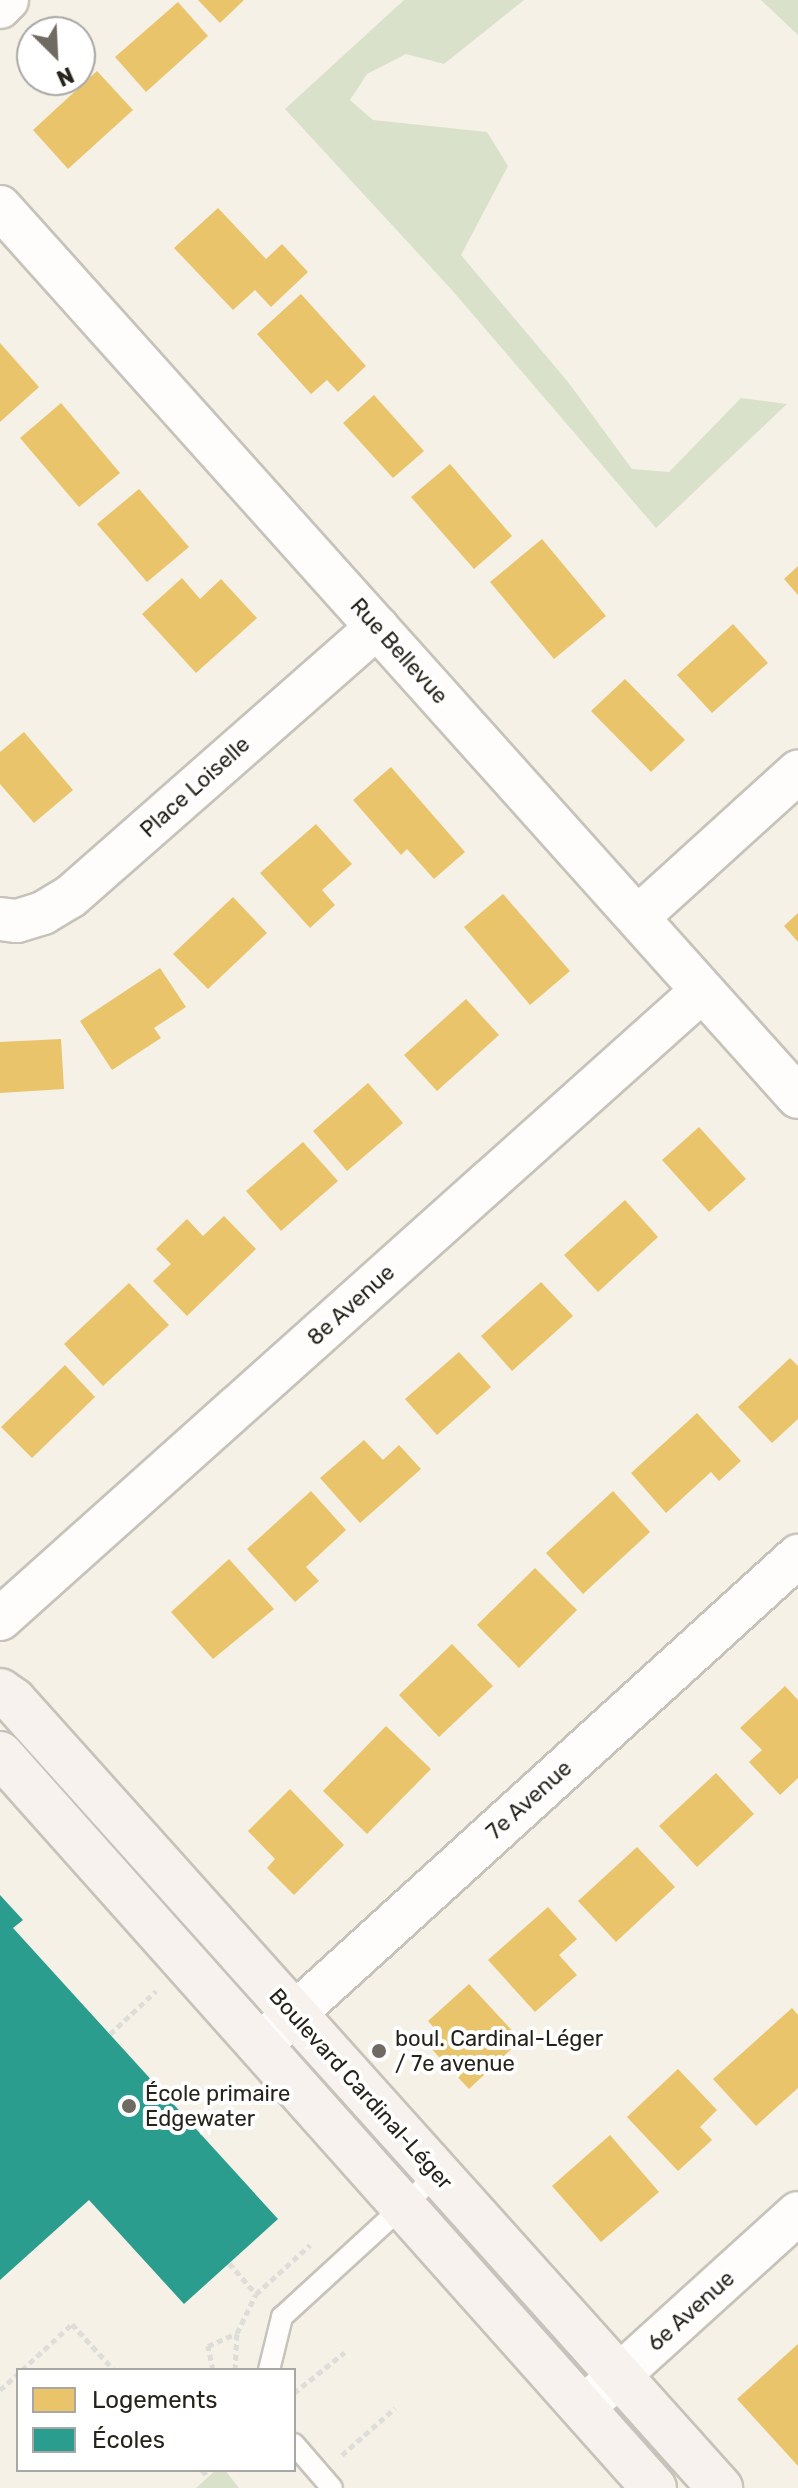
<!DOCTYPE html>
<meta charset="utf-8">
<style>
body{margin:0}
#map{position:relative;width:798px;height:2488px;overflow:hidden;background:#f6f1e6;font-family:Rubik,sans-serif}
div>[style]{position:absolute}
.green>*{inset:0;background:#d9e1cb}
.homes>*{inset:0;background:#e9c46a}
.schools>*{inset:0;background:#2a9d8f}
.path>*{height:5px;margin-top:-2.5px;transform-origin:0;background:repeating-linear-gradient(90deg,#deddd9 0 6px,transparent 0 10px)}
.roads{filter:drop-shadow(2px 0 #c7c3bb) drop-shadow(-2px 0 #c7c3bb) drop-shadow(0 2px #c7c3bb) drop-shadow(0 -2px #c7c3bb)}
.lane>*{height:20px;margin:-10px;padding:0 10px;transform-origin:10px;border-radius:10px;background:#fefdfb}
.street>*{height:42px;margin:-21px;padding:0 21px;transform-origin:21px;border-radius:21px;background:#fefdfb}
.secondary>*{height:44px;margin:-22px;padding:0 22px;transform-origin:22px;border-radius:22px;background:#f8f2ee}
.dots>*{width:22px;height:22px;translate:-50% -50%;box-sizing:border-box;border:4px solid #fff;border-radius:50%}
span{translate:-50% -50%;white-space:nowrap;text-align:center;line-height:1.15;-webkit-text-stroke:8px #fff;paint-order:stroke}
.street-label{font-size:22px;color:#26231b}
.poi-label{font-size:22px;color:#26231b}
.left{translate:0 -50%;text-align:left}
.legend{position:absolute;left:16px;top:2368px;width:280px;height:104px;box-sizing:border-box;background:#fff;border:2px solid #a8a7a4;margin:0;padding:10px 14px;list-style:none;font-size:24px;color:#26231b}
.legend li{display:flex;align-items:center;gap:16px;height:40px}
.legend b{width:40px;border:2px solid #a8a7a4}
.north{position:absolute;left:16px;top:16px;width:80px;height:80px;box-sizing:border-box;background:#fff;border:2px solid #a8a7a4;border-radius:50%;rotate:156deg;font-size:22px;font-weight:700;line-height:32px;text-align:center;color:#26231b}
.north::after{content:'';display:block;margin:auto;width:28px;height:36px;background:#6f6b62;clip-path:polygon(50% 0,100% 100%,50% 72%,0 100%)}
</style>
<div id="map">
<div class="green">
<div style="clip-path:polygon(404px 0,524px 0,444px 64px,406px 54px,367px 74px,350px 100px,373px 120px,487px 132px,508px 166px,461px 255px,568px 382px,632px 469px,669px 472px,741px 398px,787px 404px,656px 528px,451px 289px,285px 109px)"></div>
<div style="clip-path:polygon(761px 0,798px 0,798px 35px)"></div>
<div style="clip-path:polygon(216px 2470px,225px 2470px,239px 2488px,196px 2488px)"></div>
</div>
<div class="homes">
<div style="clip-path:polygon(198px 0,244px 0,220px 23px)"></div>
<div style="clip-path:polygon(178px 2px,208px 36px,146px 92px,115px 57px)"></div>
<div style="clip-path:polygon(97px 71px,133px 110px,68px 169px,33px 130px)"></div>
<div style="clip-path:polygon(218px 208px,266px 259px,282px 244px,308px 272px,271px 307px,255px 290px,233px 310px,174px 248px)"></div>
<div style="clip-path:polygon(301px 294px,366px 366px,338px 392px,327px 380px,311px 394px,257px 334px)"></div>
<div style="clip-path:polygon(0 343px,39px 387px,0 422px)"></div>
<div style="clip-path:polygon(374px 395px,424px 451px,393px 478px,343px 423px)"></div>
<div style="clip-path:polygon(61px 403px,120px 473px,79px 507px,20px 438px)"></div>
<div style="clip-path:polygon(450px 464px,512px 536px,474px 569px,411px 497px)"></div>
<div style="clip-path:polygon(139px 489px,189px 547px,147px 582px,97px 524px)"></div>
<div style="clip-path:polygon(542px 539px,606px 616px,554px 659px,490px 582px)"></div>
<div style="clip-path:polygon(798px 566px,798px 595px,784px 579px)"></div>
<div style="clip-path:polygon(182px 578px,200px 599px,221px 579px,257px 618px,196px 673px,142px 614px)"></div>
<div style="clip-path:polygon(733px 624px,768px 663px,712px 713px,677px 675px)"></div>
<div style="clip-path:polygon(625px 679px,685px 740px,651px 772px,591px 711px)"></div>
<div style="clip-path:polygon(24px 732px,73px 790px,34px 823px,0 784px,0 752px)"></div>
<div style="clip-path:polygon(391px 767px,465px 852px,434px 879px,407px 849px,401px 855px,353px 800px)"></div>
<div style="clip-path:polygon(316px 824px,352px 864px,322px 890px,335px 905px,310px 928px,260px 873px)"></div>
<div style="clip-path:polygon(503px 894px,570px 971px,530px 1005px,464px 927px)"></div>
<div style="clip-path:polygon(233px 897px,267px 933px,208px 989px,173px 954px)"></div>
<div style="clip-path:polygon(798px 913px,798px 942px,784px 926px)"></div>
<div style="clip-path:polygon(160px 968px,186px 1007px,154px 1028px,161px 1038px,112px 1070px,80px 1021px)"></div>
<div style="clip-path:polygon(466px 999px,499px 1035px,437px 1091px,404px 1055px)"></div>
<div style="clip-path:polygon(61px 1039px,64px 1089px,0 1093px,0 1042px)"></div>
<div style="clip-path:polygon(368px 1083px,403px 1123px,347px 1171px,313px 1131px)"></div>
<div style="clip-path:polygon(699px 1127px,746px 1179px,709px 1212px,662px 1160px)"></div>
<div style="clip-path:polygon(303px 1142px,338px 1181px,281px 1231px,246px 1191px)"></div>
<div style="clip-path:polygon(625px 1200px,658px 1237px,598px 1292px,564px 1255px)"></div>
<div style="clip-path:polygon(224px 1216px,256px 1249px,187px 1316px,153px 1281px,171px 1264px,156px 1249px,187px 1219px,203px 1236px)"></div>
<div style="clip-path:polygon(541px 1282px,573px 1316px,512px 1371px,481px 1336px)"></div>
<div style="clip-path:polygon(129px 1283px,169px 1325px,103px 1386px,64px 1344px)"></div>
<div style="clip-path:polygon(459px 1352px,491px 1387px,437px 1435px,405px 1399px)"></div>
<div style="clip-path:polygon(790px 1358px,798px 1366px,798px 1419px,772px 1443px,738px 1407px)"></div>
<div style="clip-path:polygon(65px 1365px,95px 1397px,32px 1458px,1px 1427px)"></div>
<div style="clip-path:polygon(697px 1413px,741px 1461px,719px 1481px,711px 1472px,666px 1513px,631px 1473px)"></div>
<div style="clip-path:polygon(364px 1440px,383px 1460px,399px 1445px,421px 1469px,360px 1523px,320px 1478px)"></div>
<div style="clip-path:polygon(311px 1491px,346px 1530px,306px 1567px,319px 1581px,295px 1602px,247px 1549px)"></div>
<div style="clip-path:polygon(613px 1491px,650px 1532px,583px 1594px,546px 1553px)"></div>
<div style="clip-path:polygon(229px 1559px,274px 1609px,213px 1659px,171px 1612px)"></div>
<div style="clip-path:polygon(535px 1568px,577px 1610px,519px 1668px,477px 1625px)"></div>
<div style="clip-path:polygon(452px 1644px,493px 1686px,439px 1737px,399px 1695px)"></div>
<div style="clip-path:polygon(785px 1686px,798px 1700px,798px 1778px,780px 1795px,749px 1762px,762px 1750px,740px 1728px)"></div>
<div style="clip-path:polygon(386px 1726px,431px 1769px,367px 1834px,323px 1791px)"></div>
<div style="clip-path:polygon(716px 1773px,754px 1814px,697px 1867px,659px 1826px)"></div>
<div style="clip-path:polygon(290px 1789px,344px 1845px,294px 1895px,267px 1868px,275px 1859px,248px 1831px)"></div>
<div style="clip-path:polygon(637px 1847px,675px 1887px,616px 1942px,578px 1901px)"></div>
<div style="clip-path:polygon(548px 1907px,577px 1939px,559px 1955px,577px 1975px,535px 2012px,488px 1960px)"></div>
<div style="clip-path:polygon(469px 1984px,521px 2040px,469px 2089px,426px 2043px,438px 2032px,428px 2021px)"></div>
<div style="clip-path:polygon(792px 2008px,798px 2015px,798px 2088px,756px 2126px,713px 2079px)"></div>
<div style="clip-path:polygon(678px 2069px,717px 2110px,700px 2127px,712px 2140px,678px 2171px,627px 2117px)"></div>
<div style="clip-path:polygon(610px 2135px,659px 2192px,601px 2242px,552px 2186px)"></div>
<div style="clip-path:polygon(798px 2344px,798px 2466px,737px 2399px)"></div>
</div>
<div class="schools">
<div style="clip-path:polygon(0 1895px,23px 1920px,13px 1928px,278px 2219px,184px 2304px,89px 2200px,0 2280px)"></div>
</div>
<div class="path">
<div style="left:110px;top:2034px;width:63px;rotate:-43.1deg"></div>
<div style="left:229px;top:2263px;width:41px;rotate:48.9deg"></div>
<div style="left:256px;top:2294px;width:73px;rotate:-42.2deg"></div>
<div style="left:22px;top:2370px;width:68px;rotate:-42.6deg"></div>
<div style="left:72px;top:2324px;width:62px;rotate:47.6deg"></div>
<div style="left:213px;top:2370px;width:25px;rotate:-102deg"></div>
<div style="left:208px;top:2346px;width:32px;rotate:-24deg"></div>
<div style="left:235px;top:2370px;width:37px;rotate:-87deg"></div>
<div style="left:237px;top:2333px;width:43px;rotate:-64deg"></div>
<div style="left:0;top:2390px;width:24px;rotate:-42deg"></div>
<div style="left:294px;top:2393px;width:65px;rotate:-38.8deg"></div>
<div style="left:342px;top:2455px;width:71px;rotate:-41.6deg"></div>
<div style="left:202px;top:2470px;width:9px;rotate:49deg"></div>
</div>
<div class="roads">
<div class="lane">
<div style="left:269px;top:2370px;width:55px;rotate:-76.2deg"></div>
<div style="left:282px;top:2317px;width:210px;rotate:-42.5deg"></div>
<div style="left:294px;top:2444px;width:58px;rotate:49.2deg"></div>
</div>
<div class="street">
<div style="left:0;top:7px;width:10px;rotate:-45deg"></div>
<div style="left:0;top:207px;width:1195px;rotate:48.12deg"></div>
<div style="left:639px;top:916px;width:215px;rotate:-42.2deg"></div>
<div style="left:0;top:919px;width:17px;rotate:7deg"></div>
<div style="left:17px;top:921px;width:27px;rotate:-17deg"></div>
<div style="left:43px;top:913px;width:31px;rotate:-31deg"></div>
<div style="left:70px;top:897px;width:409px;rotate:-41.3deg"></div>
<div style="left:0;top:1619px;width:942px;rotate:-41.82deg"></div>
<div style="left:261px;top:2044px;width:726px;rotate:-42.26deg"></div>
<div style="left:583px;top:2408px;width:290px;rotate:-42.2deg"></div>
</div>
<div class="secondary">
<div style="left:0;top:1691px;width:16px;rotate:35deg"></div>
<div style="left:13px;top:1700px;width:1059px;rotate:48.1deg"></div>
<div style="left:0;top:1754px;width:983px;rotate:48.3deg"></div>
</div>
</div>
<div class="dots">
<div style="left:379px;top:2051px;background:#6f6b62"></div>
<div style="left:129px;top:2106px;background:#6f6b62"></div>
</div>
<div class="street-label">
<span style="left:399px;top:651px;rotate:48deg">Rue Bellevue</span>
<span style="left:195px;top:787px;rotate:-42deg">Place Loiselle</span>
<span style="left:351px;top:1305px;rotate:-42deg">8e Avenue</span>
<span style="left:529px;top:1800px;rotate:-42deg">7e Avenue</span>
<span style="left:361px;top:2089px;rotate:48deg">Boulevard Cardinal-Léger</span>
<span style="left:691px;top:2311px;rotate:-42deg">6e Avenue</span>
</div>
<div class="poi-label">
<span class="left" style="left:395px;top:2051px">boul. Cardinal-Léger<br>/ 7e avenue</span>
<span class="left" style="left:145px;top:2106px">École primaire<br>Edgewater</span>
</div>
<ul class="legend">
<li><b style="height:22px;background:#e9c46a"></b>Logements</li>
<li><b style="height:22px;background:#2a9d8f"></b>Écoles</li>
</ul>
<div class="north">N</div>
</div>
